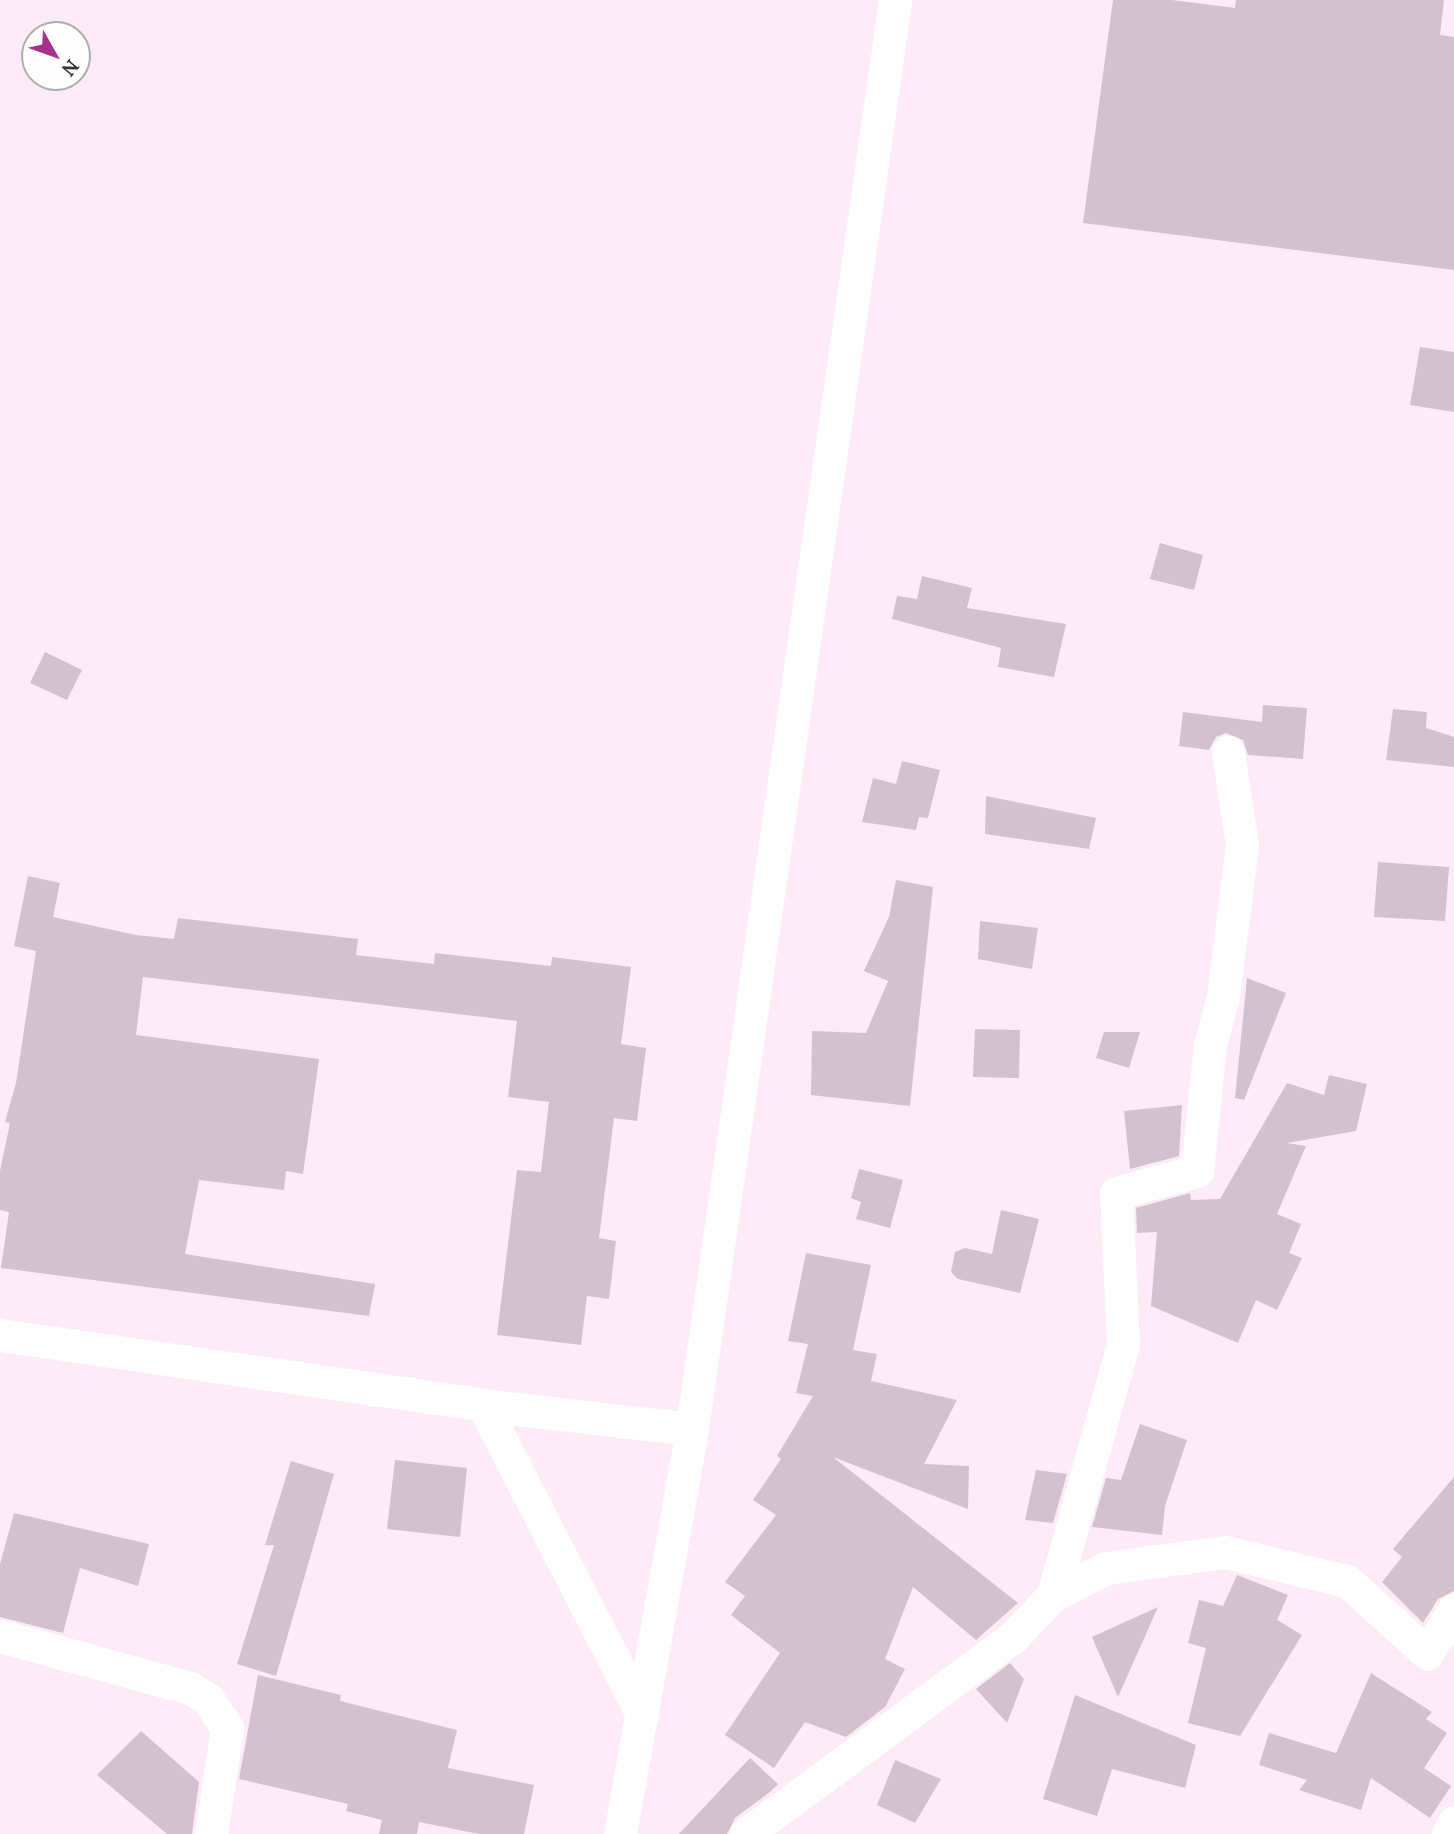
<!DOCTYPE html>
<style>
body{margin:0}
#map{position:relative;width:1454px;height:1834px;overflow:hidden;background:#feebf8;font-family:Lora,serif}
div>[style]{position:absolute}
.building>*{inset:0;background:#d3c1ce}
.minor>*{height:33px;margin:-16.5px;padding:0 16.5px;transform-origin:16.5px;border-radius:16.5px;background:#fff}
span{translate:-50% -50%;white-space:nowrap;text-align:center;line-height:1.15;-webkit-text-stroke:6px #fefefe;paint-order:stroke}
.north{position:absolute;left:21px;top:21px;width:70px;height:70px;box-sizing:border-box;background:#fefefe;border:2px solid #afacae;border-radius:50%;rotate:130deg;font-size:19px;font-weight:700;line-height:28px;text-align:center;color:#383036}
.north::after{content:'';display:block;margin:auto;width:24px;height:32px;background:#a4328e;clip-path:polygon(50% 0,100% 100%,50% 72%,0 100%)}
</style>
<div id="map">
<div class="building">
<div style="clip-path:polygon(1113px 0,1172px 0,1235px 8px,1236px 0,1444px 0,1440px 35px,1454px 37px,1454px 270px,1083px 223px)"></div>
<div style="clip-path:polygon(1420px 347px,1454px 352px,1454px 412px,1410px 405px)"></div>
<div style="clip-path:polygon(1160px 543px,1203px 555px,1194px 590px,1150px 579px)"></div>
<div style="clip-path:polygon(922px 576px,972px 588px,967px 608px,1066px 624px,1054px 677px,998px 667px,1001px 648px,892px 619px,897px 596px,917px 599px)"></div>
<div style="clip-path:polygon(45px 652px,82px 670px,67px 700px,30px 683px)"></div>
<div style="clip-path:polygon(1263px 705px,1307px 708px,1303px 759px,1248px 755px,1243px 740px,1226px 733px,1216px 737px,1209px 750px,1179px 746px,1183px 712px,1262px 722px)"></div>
<div style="clip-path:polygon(1393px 709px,1427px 712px,1426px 728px,1454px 737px,1454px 767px,1386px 760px)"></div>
<div style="clip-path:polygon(902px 761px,940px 770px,928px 818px,919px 817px,916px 830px,862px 822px,873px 778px,896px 784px)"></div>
<div style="clip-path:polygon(986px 796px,1096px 818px,1089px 849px,985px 834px)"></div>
<div style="clip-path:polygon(1378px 862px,1449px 867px,1445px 921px,1374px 917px)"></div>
<div style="clip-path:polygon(28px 876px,60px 883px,53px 917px,136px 935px,174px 939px,178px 918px,358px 939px,356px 955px,434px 964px,435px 953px,551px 966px,552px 957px,631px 967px,621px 1044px,646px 1048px,637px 1121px,614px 1118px,599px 1238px,616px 1241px,609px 1299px,587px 1296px,581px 1345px,497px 1335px,517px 1170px,541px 1172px,549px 1102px,508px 1097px,517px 1021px,143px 977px,136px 1035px,319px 1059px,303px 1174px,286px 1171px,284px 1190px,199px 1180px,185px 1254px,375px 1284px,369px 1316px,1px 1268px,9px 1212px,0 1210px,0 1171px,10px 1123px,5px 1122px,16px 1083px,36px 951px,14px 946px)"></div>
<div style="clip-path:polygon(896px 880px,933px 887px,910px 1106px,811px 1095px,812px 1031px,866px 1033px,888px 981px,864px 971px,889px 917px)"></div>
<div style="clip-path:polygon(980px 921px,1038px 928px,1032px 969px,978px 959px)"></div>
<div style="clip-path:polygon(1247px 978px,1286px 993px,1244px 1100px,1235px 1098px)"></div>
<div style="clip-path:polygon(975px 1029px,1020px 1030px,1019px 1078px,973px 1077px)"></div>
<div style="clip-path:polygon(1104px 1032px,1140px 1032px,1129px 1068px,1096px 1058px)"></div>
<div style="clip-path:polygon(1329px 1075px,1367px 1084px,1356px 1131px,1287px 1143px,1306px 1146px,1277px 1214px,1301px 1224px,1289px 1253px,1302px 1258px,1277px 1310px,1256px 1300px,1238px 1343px,1151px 1306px,1157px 1232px,1137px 1233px,1136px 1208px,1190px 1193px,1191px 1200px,1220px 1199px,1287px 1083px,1324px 1095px)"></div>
<div style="clip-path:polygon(1182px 1105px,1179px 1156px,1130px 1169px,1124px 1111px)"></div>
<div style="clip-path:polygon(859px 1169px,903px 1180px,890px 1228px,856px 1219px,861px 1202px,851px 1198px)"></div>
<div style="clip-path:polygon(1001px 1210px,1039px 1219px,1020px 1293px,958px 1279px,951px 1272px,955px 1252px,965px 1248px,992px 1254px)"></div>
<div style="clip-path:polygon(806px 1253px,871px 1265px,853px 1350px,877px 1354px,871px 1381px,957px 1400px,924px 1464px,969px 1466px,968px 1509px,833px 1457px,1018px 1603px,976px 1640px,913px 1587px,885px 1659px,905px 1669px,885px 1707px,846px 1737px,805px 1722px,774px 1768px,725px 1735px,780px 1653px,731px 1615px,745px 1596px,725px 1582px,776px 1515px,753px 1500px,781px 1459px,777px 1456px,813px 1396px,796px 1393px,808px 1344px,788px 1341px)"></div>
<div style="clip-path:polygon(1140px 1424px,1187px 1440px,1165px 1506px,1162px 1535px,1092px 1527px,1106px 1478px,1121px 1480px)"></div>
<div style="clip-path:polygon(395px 1460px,467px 1468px,460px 1537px,387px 1529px)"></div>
<div style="clip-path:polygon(291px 1461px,334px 1474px,276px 1676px,237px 1664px,274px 1545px,265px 1545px)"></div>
<div style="clip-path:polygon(1036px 1470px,1067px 1474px,1053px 1523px,1025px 1520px)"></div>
<div style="clip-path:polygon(1454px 1477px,1454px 1591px,1438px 1599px,1423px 1623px,1382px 1582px,1402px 1557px,1393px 1549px)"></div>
<div style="clip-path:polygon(14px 1513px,149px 1544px,138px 1586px,80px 1568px,63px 1633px,0 1617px,0 1564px)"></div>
<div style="clip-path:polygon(1237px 1575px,1288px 1595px,1277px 1620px,1302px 1635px,1240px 1736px,1188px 1723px,1206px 1648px,1188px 1643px,1199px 1600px,1223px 1606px)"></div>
<div style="clip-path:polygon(1158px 1607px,1118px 1697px,1092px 1637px)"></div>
<div style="clip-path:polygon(1010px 1663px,1024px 1679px,1007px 1723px,976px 1689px)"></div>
<div style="clip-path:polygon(1371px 1673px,1432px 1712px,1426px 1719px,1447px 1733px,1424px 1768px,1451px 1786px,1430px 1818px,1371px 1778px,1361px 1810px,1299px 1790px,1307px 1780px,1259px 1765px,1269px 1733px,1336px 1753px)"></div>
<div style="clip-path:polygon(258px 1675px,341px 1695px,340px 1701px,457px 1730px,448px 1768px,534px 1785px,524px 1834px,479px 1834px,419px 1822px,417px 1834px,379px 1834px,382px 1820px,346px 1811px,348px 1804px,239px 1779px)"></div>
<div style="clip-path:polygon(1075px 1695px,1196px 1745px,1185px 1788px,1112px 1769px,1097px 1816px,1043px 1799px)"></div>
<div style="clip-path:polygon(141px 1731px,199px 1782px,192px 1834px,167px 1834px,97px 1775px)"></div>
<div style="clip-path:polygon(750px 1758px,778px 1784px,770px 1792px,735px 1818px,727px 1834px,679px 1834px)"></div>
<div style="clip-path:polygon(895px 1760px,941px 1779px,915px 1823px,877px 1805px)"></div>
</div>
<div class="minor">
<div style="left:0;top:1335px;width:488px;rotate:8.2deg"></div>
<div style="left:483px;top:1405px;width:210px;rotate:6.6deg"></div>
<div style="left:483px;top:1405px;width:348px;rotate:62.8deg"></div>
<div style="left:1053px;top:1595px;width:260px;rotate:-74.4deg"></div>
<div style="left:1123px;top:1345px;width:152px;rotate:-92.6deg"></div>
<div style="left:1116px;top:1193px;width:84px;rotate:-15.2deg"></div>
<div style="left:1197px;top:1171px;width:127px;rotate:-84.1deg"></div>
<div style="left:1210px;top:1045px;width:51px;rotate:-75.1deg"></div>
<div style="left:1223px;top:996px;width:152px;rotate:-82.8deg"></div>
<div style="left:1242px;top:845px;width:94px;rotate:-98.6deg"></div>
<div style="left:0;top:1636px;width:197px;rotate:15.3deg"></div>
<div style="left:190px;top:1688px;width:21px;rotate:31deg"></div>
<div style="left:208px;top:1699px;width:35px;rotate:57deg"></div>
<div style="left:227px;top:1728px;width:107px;rotate:98.6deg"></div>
<div style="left:620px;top:1834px;width:411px;rotate:-79.9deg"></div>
<div style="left:692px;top:1429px;width:1443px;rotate:-81.91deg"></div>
<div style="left:746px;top:1834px;width:330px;rotate:-36.4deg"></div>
<div style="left:1012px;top:1638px;width:59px;rotate:-46.4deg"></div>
<div style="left:1053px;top:1595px;width:59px;rotate:-27deg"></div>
<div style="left:1106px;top:1568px;width:120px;rotate:-7.7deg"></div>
<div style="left:1225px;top:1552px;width:125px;rotate:13.4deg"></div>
<div style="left:1347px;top:1581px;width:108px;rotate:42deg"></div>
<div style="left:1427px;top:1653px;width:51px;rotate:-57.9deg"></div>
<div style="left:1448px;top:1834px;width:13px;rotate:-63deg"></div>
</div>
<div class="north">N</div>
</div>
